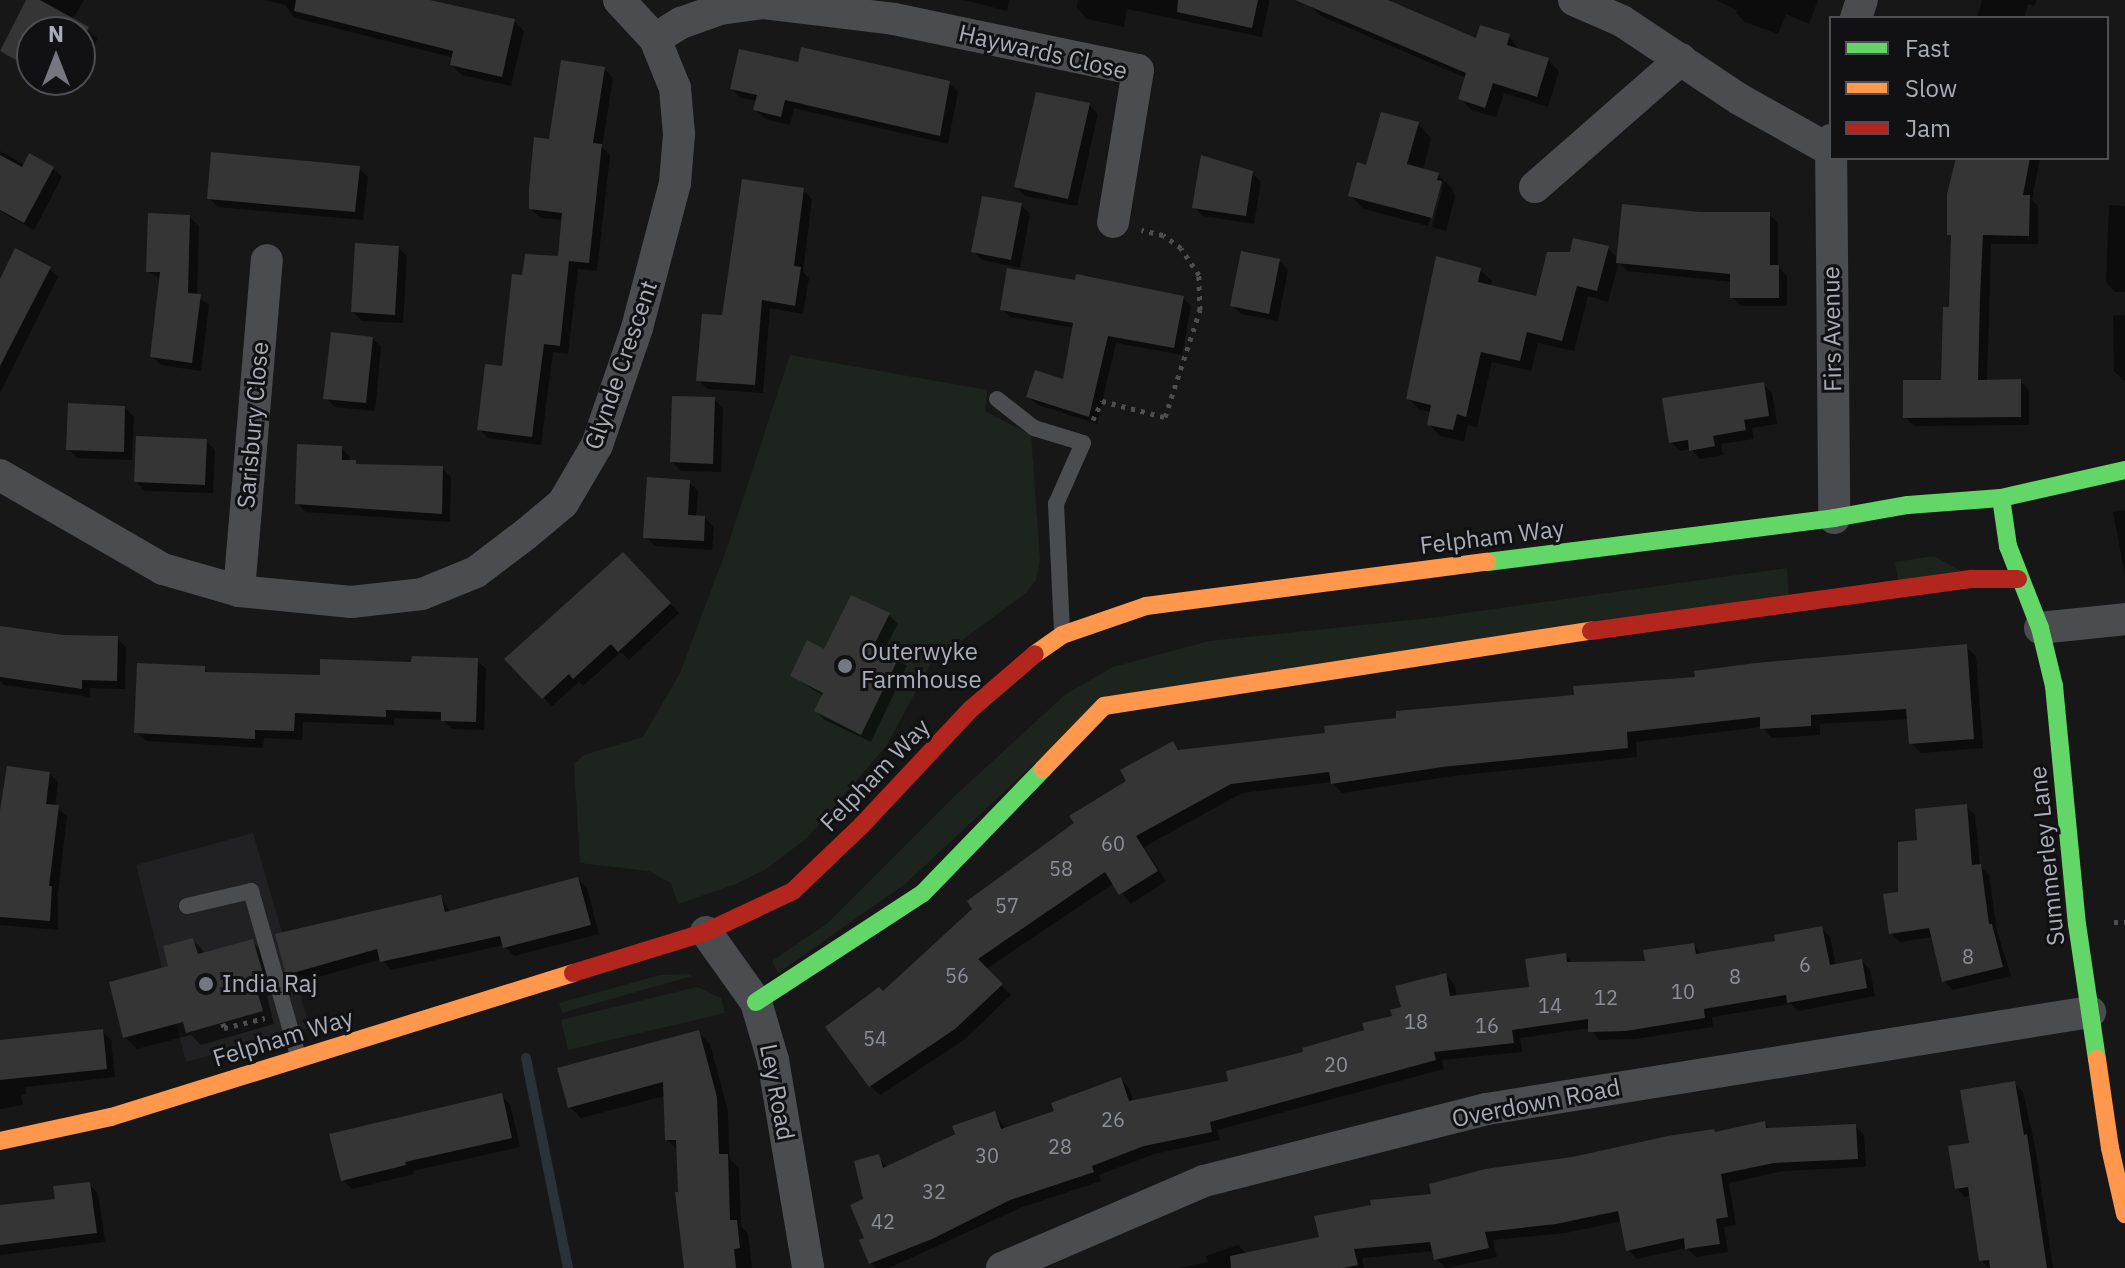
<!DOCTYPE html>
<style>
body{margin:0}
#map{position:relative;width:2125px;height:1268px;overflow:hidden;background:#171717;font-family:"IBM Plex Sans",sans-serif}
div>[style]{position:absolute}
.built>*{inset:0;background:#212123}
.green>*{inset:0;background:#1d241e}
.shadow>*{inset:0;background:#0007}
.stream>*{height:10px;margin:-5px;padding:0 5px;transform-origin:5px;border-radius:5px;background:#2a3239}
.building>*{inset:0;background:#353536}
.path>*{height:5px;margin-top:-2.5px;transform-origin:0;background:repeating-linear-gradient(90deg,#4d4e52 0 4px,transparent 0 10px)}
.lane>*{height:16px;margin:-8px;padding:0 8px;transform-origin:8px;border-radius:8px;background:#4b4c50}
.street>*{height:32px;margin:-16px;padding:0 16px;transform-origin:16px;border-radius:16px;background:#4b4c50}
.fast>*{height:18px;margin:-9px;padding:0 9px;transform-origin:9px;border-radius:9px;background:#63d668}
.slow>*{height:18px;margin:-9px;padding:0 9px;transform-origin:9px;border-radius:9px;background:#ff974d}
.jam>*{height:18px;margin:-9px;padding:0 9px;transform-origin:9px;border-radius:9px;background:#b3261e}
.dots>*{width:22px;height:22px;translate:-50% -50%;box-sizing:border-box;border:4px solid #111113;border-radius:50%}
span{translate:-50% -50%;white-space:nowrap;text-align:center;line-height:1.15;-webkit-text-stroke:6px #111113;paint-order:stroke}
.number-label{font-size:20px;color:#8b8f98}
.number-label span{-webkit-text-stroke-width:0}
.street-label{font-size:24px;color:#a8adb8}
.poi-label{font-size:24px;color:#a8adb8}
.left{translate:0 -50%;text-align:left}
.legend{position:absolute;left:1829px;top:16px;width:280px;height:144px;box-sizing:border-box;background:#111113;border:2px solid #4d4f55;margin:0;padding:10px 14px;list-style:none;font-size:24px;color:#a8adb8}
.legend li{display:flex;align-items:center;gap:16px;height:40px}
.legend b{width:40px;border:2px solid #4d4f55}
.north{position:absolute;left:16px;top:16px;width:80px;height:80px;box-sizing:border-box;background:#111113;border:2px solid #4d4f55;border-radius:50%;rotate:0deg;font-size:22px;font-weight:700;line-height:32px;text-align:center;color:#a8adb8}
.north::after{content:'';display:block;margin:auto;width:28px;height:36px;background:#757880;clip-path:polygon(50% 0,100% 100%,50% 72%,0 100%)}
</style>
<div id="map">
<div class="built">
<div style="clip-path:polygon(253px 833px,310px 1028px,186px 1062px,136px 865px)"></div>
</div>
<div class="green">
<div style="clip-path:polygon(790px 355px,987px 390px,985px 411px,1031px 435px,1040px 560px,1036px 580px,1026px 593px,931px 663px,887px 745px,807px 838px,766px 869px,736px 884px,678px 904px,671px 883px,649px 871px,580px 863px,574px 764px,584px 755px,643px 737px,680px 673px,727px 548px)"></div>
<div style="clip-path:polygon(1934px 556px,1961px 571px,1898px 580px,1895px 562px)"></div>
<div style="clip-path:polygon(1787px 568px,1789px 598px,1103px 700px,905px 884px,778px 973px,772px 961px,828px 923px,958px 793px,1066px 694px,1113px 667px,1209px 641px,1430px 618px)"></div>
<div style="clip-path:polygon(689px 974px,692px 976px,562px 1013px,559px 1003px,660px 975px)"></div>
<div style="clip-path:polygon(697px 987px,721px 998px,725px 1013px,568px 1050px,561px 1020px)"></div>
</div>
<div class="shadow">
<div style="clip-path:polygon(28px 0,84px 0,72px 20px,98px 38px,82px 67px,80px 32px,32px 32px,32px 71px,1px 50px)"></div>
<div style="clip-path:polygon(264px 0,421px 0,514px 21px,524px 31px,511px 86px,462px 75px,452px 65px,454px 58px,295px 18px,285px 5px)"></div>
<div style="clip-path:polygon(964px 0,1009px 0,1007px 11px)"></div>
<div style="clip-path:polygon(1078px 0,1268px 0,1269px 2px,1262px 37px,1127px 9px,1124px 27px,1087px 19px,1077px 8px)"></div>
<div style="clip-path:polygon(1312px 0,1391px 0,1390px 3px,1478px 41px,1482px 28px,1509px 36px,1520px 51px,1548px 60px,1559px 71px,1548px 107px,1504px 93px,1496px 117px,1471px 110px,1460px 98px,1466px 78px,1321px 16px,1310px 5px)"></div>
<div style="clip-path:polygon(1716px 0,1818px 0,1809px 24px,1786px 14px,1778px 34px,1745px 22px,1736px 13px,1737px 10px)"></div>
<div style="clip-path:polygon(1982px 0,2037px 0,2034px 6px,2028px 4px,2024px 18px,1977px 18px)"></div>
<div style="clip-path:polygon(800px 64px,949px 83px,958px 92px,948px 144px,794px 108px,790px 125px,765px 119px,756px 110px,757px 101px,741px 98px,732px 89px)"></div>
<div style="clip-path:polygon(604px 69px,613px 78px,602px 147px,610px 155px,597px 271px,578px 269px,568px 354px,553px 352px,541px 445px,488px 438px,479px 429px,504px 369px,524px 277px,560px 258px,564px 220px,541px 218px,531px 209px,551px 141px)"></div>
<div style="clip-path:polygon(1089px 105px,1098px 114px,1077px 206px,1025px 196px,1016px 186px)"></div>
<div style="clip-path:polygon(1418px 124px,1431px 138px,1423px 170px,1438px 175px,1452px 188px,1455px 197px,1446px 231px,1432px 227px,1444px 182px,1440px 182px,1428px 226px,1364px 209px,1350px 195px,1368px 167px)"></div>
<div style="clip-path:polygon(0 151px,25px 165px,53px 168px,62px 177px,34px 230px,0 211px)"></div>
<div style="clip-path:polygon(1957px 158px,2040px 158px,2032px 200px,2038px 206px,2038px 244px,1991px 244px,1987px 382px,2020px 381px,2029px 390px,2029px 425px,1914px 426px,1905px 417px,1943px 382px,1951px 309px,1953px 238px,1949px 234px)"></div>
<div style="clip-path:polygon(359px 168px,368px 177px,363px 220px,218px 207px,209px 198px)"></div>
<div style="clip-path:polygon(1252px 173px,1261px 182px,1254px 224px,1203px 216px,1194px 207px)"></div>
<div style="clip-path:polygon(803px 190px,812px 199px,803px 272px,809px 278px,803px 314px,770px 308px,763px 393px,708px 389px,698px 380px,724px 317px)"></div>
<div style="clip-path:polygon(1021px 205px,1030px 214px,1020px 268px,982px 260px,973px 251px)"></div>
<div style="clip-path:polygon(2109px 205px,2125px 206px,2125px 292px,2115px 292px,2106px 282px)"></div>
<div style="clip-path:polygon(1700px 214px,1769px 214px,1778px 223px,1778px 267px,1787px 276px,1787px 306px,1741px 306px,1732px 297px,1732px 282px,1627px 271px,1619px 262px,1608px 302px,1588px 296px,1574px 351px,1538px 343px,1531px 371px,1492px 362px,1477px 427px,1468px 425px,1464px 441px,1440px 436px,1429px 424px,1432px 412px,1420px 410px,1408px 398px,1480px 270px,1492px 281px,1490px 287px,1537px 299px,1608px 248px,1618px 259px)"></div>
<div style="clip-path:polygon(189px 217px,199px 226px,197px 296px,209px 305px,201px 371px,161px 365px,152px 356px,162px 280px,148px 271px)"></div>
<div style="clip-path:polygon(398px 247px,407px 256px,403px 323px,362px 321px,353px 312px)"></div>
<div style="clip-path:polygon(1279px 260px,1288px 270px,1278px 321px,1241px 314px,1232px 305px)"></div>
<div style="clip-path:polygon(49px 268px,58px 277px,0 393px,0 283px)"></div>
<div style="clip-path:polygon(1183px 298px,1191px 306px,1182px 355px,1116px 343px,1097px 424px,1036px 404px,1028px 396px,1064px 382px,1074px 328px,1010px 317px,1002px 309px)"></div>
<div style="clip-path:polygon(2125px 315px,2125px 380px,2123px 380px,2114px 371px,2113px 316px)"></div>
<div style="clip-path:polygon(372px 338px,381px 347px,375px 411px,335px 407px,326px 398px)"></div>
<div style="clip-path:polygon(1763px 384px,1772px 393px,1777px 424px,1752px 428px,1754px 439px,1721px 444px,1723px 455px,1700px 459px,1691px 449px,1680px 451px,1671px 442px)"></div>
<div style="clip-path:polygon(714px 399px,723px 408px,721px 472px,681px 471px,672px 462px)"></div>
<div style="clip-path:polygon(125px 408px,134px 417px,132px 460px,77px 458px,68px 449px)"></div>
<div style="clip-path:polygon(206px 441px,215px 450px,213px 493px,145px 491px,136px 482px)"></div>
<div style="clip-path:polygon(341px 448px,350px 457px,350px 462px,358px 466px,442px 468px,451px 477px,450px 522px,306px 512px,297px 503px)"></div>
<div style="clip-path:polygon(689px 482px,698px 491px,696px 517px,705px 518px,714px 527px,712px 550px,655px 546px,646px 537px)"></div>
<div style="clip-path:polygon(2125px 510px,2125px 575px,2113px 512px)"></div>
<div style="clip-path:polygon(623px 554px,679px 613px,629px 660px,621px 652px,583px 686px,579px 682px,552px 706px,507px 659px)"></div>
<div style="clip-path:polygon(889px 615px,898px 624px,884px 650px,907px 666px,871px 742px,825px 720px,816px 711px,823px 696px,792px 676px)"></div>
<div style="clip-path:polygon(63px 637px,117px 638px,126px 647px,125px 689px,90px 688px,90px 697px,4px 685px,0 681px,0 643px)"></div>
<div style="clip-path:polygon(1966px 647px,1976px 656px,1983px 748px,1921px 753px,1911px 743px,1909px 719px,1820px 724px,1820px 735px,1772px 738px,1762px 727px,1636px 742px,1637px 757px,1453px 776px,1342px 793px,1332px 782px,1242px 793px,1144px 847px,1166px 881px,1131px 904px,1114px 883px,986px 969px,1011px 995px,965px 1039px,880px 1095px,870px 1086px,883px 993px,1173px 744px,1181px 752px,1327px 734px,1697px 679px)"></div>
<div style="clip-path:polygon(477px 660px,486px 669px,484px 730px,452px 729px,443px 720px,394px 718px,394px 725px,303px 722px,302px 740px,264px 738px,263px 748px,146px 741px,136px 732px,204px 668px,210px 674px,322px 677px,413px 664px)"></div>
<div style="clip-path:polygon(49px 773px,58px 782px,55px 807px,67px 816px,58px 894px,58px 930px,0 925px,0 812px)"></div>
<div style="clip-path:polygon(1966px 806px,1975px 815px,1980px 866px,1989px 875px,1997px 931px,2011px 976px,1953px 990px,1944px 981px,1933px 937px,1900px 942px,1891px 933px,1919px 842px)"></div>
<div style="clip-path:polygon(578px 879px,587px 888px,599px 934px,514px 956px,504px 945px,391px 970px,382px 959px,297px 983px,288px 974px,441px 897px,451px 913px)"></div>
<div style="clip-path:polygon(1821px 928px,1830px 937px,1836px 966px,1862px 961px,1870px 970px,1875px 996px,1798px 1011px,1791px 1004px,1712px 1017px,1713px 1027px,1635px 1039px,1599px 1040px,1590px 1028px,1520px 1038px,1522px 1052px,1442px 1060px,1444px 1069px,1217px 1130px,1220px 1140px,1154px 1154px,1099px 1175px,1101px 1181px,1020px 1208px,889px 1268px,876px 1268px,871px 1263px,866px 1200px,878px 1157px,888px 1168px,994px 1113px,1006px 1129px,1057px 1112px,1121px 1079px,1129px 1088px,1134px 1102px,1231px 1083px,1394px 1017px,1446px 975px,1454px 984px,1457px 998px,1532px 989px,1565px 955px,1574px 964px,1647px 963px,1693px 945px,1702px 954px,1777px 943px)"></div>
<div style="clip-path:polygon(193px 940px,206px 954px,253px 942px,265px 954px,276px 993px,267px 996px,274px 1024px,201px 1045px,191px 1035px,137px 1049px,125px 1037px)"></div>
<div style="clip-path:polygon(102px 1031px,111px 1040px,115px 1077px,25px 1087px,26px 1094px,21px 1095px,23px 1105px,0 1109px,0 1042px)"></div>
<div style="clip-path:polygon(698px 1032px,710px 1044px,728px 1111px,729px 1158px,739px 1168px,741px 1226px,748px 1234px,752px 1268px,686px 1268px,678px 1151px,667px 1139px,665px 1096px,581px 1118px,569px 1106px)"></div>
<div style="clip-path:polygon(2014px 1083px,2023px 1092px,2035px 1146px,2053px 1268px,1989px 1268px,1981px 1260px,1971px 1196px,1965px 1197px,1956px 1188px,1971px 1145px)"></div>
<div style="clip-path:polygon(501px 1095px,510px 1104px,520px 1147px,413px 1171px,414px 1174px,352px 1189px,343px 1180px)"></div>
<div style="clip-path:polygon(1764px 1123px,1771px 1130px,1855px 1126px,1864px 1135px,1866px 1167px,1784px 1171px,1729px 1183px,1736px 1225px,1724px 1227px,1728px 1252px,1696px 1257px,1687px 1248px,1637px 1259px,1628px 1250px,1622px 1221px,1566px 1233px,1493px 1240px,1497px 1257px,1446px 1268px,1436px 1259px,1434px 1251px,1362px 1258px,1364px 1268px,1179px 1268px,1208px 1262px,1206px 1256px,1238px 1245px,1247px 1254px,1321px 1238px,1434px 1196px)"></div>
<div style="clip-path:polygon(89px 1184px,98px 1193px,105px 1242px,0 1255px,0 1210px,57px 1200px)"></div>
</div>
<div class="stream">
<div style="left:526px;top:1058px;width:214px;rotate:78.7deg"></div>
</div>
<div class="building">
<div style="clip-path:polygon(26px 0,40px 0,89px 27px,80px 43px,80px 32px,32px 32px,32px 69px,0 51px)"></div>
<div style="clip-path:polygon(296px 0,430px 0,515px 19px,502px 77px,450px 65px,453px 51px,294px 11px)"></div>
<div style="clip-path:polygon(1178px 0,1258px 0,1252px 28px,1177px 12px)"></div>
<div style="clip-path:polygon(1295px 0,1388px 0,1476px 38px,1480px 25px,1510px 34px,1507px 45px,1549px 58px,1537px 97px,1493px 83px,1485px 108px,1458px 99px,1466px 73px)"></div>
<div style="clip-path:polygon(801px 47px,950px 81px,940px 136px,785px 100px,781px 117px,753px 110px,757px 95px,730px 89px,739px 49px,798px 62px)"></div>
<div style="clip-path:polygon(561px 60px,605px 67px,593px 143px,602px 144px,589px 263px,569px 261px,560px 346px,544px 344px,532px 437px,477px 430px,485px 364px,502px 366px,512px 274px,522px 275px,525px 254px,558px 256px,562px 213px,529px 209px,529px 189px,534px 137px,549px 139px)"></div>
<div style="clip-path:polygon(1036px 92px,1090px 103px,1068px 199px,1014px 187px)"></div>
<div style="clip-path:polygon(1381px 112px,1419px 122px,1407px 164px,1439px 173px,1437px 180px,1442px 181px,1432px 218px,1348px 196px,1357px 162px,1366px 165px)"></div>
<div style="clip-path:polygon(211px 152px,360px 166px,355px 212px,207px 199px)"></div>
<div style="clip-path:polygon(29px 153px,54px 167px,24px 223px,0 210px,0 155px,22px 167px)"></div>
<div style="clip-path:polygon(1201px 155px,1253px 171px,1246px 216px,1192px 208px)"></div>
<div style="clip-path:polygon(1956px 158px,2030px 158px,2023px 195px,2030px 195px,2029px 236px,1983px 235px,1980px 298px,1978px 380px,2021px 379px,2021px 417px,1903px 418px,1903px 380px,1941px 380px,1943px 307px,1949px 307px,1951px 235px,1947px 235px,1947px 194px)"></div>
<div style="clip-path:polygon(742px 179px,804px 188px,794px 266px,801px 267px,795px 306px,762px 300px,755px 385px,696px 381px,702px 314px,722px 315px)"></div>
<div style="clip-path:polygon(982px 196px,1022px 203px,1011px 260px,971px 252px)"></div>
<div style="clip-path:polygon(1622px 204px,1700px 212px,1770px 212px,1770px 265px,1779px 265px,1779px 298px,1730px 298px,1730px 274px,1616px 263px)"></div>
<div style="clip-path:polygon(148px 213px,190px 215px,188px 293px,201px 294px,192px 363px,150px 357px,160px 272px,146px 272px)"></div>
<div style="clip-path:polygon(1573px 238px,1609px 246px,1597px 291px,1577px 286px,1562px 341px,1527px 332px,1520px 361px,1481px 352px,1466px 417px,1457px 414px,1453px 430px,1427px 425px,1431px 405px,1406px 399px,1436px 256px,1481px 268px,1478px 282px,1536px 296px,1547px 252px,1570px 252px)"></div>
<div style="clip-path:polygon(355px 243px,399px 246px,395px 315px,351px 312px)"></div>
<div style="clip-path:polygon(15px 248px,51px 267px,0 366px,0 279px)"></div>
<div style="clip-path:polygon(1241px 251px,1280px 259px,1269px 314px,1230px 306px)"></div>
<div style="clip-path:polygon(1007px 268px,1075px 280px,1076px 274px,1184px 296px,1174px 348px,1108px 336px,1089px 417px,1026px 397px,1035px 370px,1063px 379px,1073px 323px,1000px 310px)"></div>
<div style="clip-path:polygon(331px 332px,373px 337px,366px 403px,323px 399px)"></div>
<div style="clip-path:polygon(1764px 382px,1769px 416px,1744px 420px,1746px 430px,1713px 436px,1715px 446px,1689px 451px,1688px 440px,1669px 443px,1662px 398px)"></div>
<div style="clip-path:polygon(672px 396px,715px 397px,713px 464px,670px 462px)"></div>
<div style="clip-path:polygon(68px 403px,125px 406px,124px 452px,66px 450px)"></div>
<div style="clip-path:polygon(136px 436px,207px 439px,205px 485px,134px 482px)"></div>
<div style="clip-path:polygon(297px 444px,342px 446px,342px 460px,356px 460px,356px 464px,443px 466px,442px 514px,295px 504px)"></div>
<div style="clip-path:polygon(647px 477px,690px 480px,688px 515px,705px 516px,704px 541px,643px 538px)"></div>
<div style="clip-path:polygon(623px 552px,671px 603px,618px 652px,611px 644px,573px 679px,569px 674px,542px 699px,504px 659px)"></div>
<div style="clip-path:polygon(851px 595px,890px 613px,875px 643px,900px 655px,861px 735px,814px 711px,823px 693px,790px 676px,807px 640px,824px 649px)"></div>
<div style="clip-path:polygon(0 626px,63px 635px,118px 636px,117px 681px,82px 680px,82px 689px,0 677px)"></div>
<div style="clip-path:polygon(1967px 644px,1974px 739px,1909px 744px,1906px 709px,1811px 715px,1811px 726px,1760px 729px,1760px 717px,1627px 732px,1628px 748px,1442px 767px,1331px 784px,1329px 772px,1231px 784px,1136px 836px,1158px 871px,1119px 895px,1105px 872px,978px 959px,1003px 984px,955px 1029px,869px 1087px,825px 1027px,879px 987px,883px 991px,972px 909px,967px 901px,1074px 823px,1069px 816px,1126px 781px,1120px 770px,1173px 741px,1178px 750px,1325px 733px,1324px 726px,1396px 718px,1396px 711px,1574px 695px,1573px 686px,1695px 677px,1694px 671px,1756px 663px)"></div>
<div style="clip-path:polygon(412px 656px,478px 658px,476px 722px,441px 721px,441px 712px,386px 710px,386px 717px,295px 713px,294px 731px,255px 730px,255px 739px,134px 733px,137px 663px,205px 666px,205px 672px,320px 675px,320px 659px,411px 662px)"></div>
<div style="clip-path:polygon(7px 766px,50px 772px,46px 804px,59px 805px,49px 886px,52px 886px,50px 921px,0 917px,0 810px)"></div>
<div style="clip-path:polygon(1967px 804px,1972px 865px,1981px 864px,1989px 924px,1992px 924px,2003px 967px,1942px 982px,1929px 928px,1889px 934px,1883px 894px,1898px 892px,1898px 842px,1917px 840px,1915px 809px)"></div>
<div style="clip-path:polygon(578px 877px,591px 925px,503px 948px,500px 936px,380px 962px,377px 949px,286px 975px,275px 934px,441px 895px,445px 912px)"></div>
<div style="clip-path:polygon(1822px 926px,1830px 965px,1862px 959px,1867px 988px,1787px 1003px,1786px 995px,1704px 1009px,1705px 1018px,1626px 1031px,1588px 1032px,1588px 1019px,1512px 1030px,1514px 1043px,1434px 1052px,1436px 1060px,1210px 1122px,1212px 1132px,1144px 1146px,1092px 1166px,1094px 1172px,1010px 1200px,932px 1239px,869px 1264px,859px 1240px,864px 1238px,850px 1205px,863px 1199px,854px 1161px,879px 1154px,883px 1168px,955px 1134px,952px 1126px,995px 1111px,1001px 1129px,1054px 1111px,1051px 1103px,1121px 1077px,1129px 1101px,1228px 1081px,1226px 1071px,1303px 1052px,1302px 1048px,1364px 1030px,1362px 1023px,1392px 1016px,1390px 1010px,1401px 1007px,1395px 986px,1446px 973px,1450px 996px,1529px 987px,1525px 959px,1566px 953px,1567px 962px,1645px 961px,1643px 950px,1694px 943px,1696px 954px,1775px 941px,1774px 935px)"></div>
<div style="clip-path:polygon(193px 938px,198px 954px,253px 939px,265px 981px,255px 984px,263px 1011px,186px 1033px,183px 1022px,123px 1038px,109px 982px,168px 966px,163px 946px)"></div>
<div style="clip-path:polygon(103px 1029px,107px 1069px,0 1080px,0 1040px)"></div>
<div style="clip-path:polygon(699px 1030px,717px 1097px,719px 1154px,728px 1154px,730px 1220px,737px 1220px,740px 1248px,734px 1249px,736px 1268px,684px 1268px,675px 1192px,678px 1192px,676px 1140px,665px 1140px,663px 1082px,568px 1108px,557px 1068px)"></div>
<div style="clip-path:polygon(2015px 1081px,2024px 1135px,2027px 1134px,2047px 1268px,1990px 1268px,1989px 1260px,1979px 1261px,1968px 1187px,1955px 1189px,1948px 1146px,1969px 1143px,1960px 1090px)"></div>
<div style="clip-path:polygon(502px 1093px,512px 1138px,405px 1162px,406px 1165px,341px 1181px,329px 1134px)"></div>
<div style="clip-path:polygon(1765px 1121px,1766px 1128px,1856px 1124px,1858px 1159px,1774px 1163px,1721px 1174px,1728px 1217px,1716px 1219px,1720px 1244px,1685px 1249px,1684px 1238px,1626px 1251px,1618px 1211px,1556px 1224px,1485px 1232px,1489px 1248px,1434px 1260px,1430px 1242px,1354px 1249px,1358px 1265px,1343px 1268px,1231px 1268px,1230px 1256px,1319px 1237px,1314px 1216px,1371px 1205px,1370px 1200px,1431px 1194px,1429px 1184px,1485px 1169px,1572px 1157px,1668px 1136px,1714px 1129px,1715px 1132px)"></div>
<div style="clip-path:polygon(90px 1182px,97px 1233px,0 1245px,0 1205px,55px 1199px,53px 1186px)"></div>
</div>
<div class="path">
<div style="left:1093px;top:420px;width:21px;rotate:-65deg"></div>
<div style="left:1102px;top:401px;width:65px;rotate:14.3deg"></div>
<div style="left:1165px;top:417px;width:113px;rotate:-71.9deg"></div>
<div style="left:1200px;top:310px;width:35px;rotate:-92deg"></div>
<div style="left:1199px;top:275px;width:32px;rotate:-124deg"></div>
<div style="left:1181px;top:248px;width:22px;rotate:-144deg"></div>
<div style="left:1163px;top:235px;width:22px;rotate:-167deg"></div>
<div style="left:2114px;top:922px;width:11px"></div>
<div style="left:223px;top:1023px;width:5px;rotate:79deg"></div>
<div style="left:224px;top:1028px;width:42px;rotate:-13.7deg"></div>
</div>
<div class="lane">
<div style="left:997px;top:399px;width:47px;rotate:38.1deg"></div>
<div style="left:1034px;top:428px;width:51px;rotate:17deg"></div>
<div style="left:1083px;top:443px;width:67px;rotate:113.9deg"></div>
<div style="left:1056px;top:504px;width:129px;rotate:87.3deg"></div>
<div style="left:187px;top:906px;width:66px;rotate:-13.2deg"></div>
<div style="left:251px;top:891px;width:172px;rotate:74.1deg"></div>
</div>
<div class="street">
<div style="left:1574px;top:0;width:52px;rotate:23.6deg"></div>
<div style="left:1622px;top:21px;width:141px;rotate:33.7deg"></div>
<div style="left:1739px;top:99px;width:104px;rotate:29.3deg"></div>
<div style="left:1856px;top:18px;width:19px;rotate:-72deg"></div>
<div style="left:655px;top:39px;width:31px;rotate:-32deg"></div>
<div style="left:681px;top:23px;width:41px;rotate:-19.7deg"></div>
<div style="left:720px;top:9px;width:42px;rotate:-8.1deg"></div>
<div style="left:762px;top:3px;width:133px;rotate:6.9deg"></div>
<div style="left:894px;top:19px;width:249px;rotate:11.8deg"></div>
<div style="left:1138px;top:70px;width:154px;rotate:99.3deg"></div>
<div style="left:1831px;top:140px;width:378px;rotate:89.5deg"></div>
<div style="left:1535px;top:187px;width:194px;rotate:-41.2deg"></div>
<div style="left:0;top:475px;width:188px;rotate:30deg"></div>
<div style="left:163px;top:569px;width:79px;rotate:16.1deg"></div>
<div style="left:239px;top:591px;width:113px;rotate:5.6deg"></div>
<div style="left:351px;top:602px;width:71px;rotate:-6.4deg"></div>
<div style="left:422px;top:594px;width:58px;rotate:-22.2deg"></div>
<div style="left:476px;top:572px;width:63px;rotate:-37.2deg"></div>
<div style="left:526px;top:534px;width:48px;rotate:-40deg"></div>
<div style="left:563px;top:503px;width:67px;rotate:-59.6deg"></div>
<div style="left:597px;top:445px;width:124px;rotate:-71.1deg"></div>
<div style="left:637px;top:328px;width:150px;rotate:-75.3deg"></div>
<div style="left:675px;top:183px;width:49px;rotate:-85.3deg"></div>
<div style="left:679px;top:134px;width:46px;rotate:-95deg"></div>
<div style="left:675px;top:88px;width:53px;rotate:-112.2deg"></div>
<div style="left:655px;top:39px;width:53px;rotate:-132.7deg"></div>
<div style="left:239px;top:591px;width:332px;rotate:-85.2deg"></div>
<div style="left:2040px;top:628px;width:85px;rotate:-6deg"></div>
<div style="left:706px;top:932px;width:86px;rotate:54.5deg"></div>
<div style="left:756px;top:1002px;width:60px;rotate:73.7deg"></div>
<div style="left:773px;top:1060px;width:211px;rotate:80.4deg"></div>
<div style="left:1002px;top:1268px;width:220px;rotate:-23.3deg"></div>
<div style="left:1204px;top:1181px;width:292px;rotate:-14.3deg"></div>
<div style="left:1487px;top:1109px;width:611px;rotate:-9.14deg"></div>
</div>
<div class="fast">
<div style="left:2001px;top:498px;width:49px;rotate:81.7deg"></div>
<div style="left:2008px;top:546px;width:88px;rotate:68.7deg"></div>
<div style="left:2040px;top:628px;width:60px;rotate:76.4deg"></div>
<div style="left:2054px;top:686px;width:239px;rotate:84.5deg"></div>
<div style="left:2077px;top:924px;width:136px;rotate:81.6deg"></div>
<div style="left:1487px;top:562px;width:350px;rotate:-7.2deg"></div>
<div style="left:1834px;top:518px;width:75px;rotate:-10deg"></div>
<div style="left:1908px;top:505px;width:93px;rotate:-4.3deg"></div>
<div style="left:2001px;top:498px;width:127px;rotate:-12.7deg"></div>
<div style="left:756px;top:1002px;width:199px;rotate:-33.1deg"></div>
<div style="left:923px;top:893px;width:173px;rotate:-45.9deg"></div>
</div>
<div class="slow">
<div style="left:1035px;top:654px;width:33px;rotate:-35deg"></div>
<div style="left:1062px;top:635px;width:89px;rotate:-19deg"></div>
<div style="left:1146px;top:606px;width:344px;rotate:-7.4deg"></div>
<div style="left:1043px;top:769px;width:88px;rotate:-45.9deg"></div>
<div style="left:1104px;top:706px;width:493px;rotate:-8.8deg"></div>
<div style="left:2097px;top:1059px;width:90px;rotate:81.7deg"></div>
<div style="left:2110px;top:1148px;width:68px;rotate:77.2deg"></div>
<div style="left:0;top:1141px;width:114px;rotate:-12.2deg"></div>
<div style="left:111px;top:1117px;width:484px;rotate:-17.3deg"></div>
</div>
<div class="jam">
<div style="left:1591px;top:631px;width:385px;rotate:-7.8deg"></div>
<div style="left:1972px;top:579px;width:46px"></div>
<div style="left:573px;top:973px;width:139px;rotate:-17.1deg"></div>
<div style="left:706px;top:932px;width:96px;rotate:-25.2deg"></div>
<div style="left:793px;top:891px;width:94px;rotate:-43.7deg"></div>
<div style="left:861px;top:826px;width:161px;rotate:-46.8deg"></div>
<div style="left:971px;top:709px;width:84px;rotate:-40.7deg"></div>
</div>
<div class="dots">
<div style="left:845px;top:666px;background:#757880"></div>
<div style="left:206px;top:984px;background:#757880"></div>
</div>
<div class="number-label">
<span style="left:1113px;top:843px">60</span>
<span style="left:1061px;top:868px">58</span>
<span style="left:1007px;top:905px">57</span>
<span style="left:1968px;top:956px">8</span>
<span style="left:1805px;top:964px">6</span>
<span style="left:957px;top:975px">56</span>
<span style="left:1735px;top:976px">8</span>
<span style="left:1683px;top:991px">10</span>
<span style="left:1606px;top:997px">12</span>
<span style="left:1550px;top:1005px">14</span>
<span style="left:1416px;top:1021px">18</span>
<span style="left:1487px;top:1025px">16</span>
<span style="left:875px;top:1038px">54</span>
<span style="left:1336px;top:1064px">20</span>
<span style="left:1113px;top:1119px">26</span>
<span style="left:1060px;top:1146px">28</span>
<span style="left:987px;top:1155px">30</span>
<span style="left:934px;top:1191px">32</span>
<span style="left:883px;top:1221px">42</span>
</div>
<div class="street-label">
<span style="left:1043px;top:52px;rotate:13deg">Haywards Close</span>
<span style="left:1832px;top:329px;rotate:-91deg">Firs Avenue</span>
<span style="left:621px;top:365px;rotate:-71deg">Glynde Crescent</span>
<span style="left:253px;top:425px;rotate:-85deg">Sarisbury Close</span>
<span style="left:1492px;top:537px;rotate:-7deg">Felpham Way</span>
<span style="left:875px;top:775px;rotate:-46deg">Felpham Way</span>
<span style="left:2047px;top:856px;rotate:-96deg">Summerley Lane</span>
<span style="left:283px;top:1038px;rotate:-17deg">Felpham Way</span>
<span style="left:777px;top:1092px;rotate:79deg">Ley Road</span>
<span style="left:1536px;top:1103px;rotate:-11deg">Overdown Road</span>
</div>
<div class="poi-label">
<span class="left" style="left:861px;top:666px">Outerwyke<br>Farmhouse</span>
<span class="left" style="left:222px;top:984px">India Raj</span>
</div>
<ul class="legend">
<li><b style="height:10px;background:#63d668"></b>Fast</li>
<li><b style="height:10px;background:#ff974d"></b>Slow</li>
<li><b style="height:10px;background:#b3261e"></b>Jam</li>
</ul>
<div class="north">N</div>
</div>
